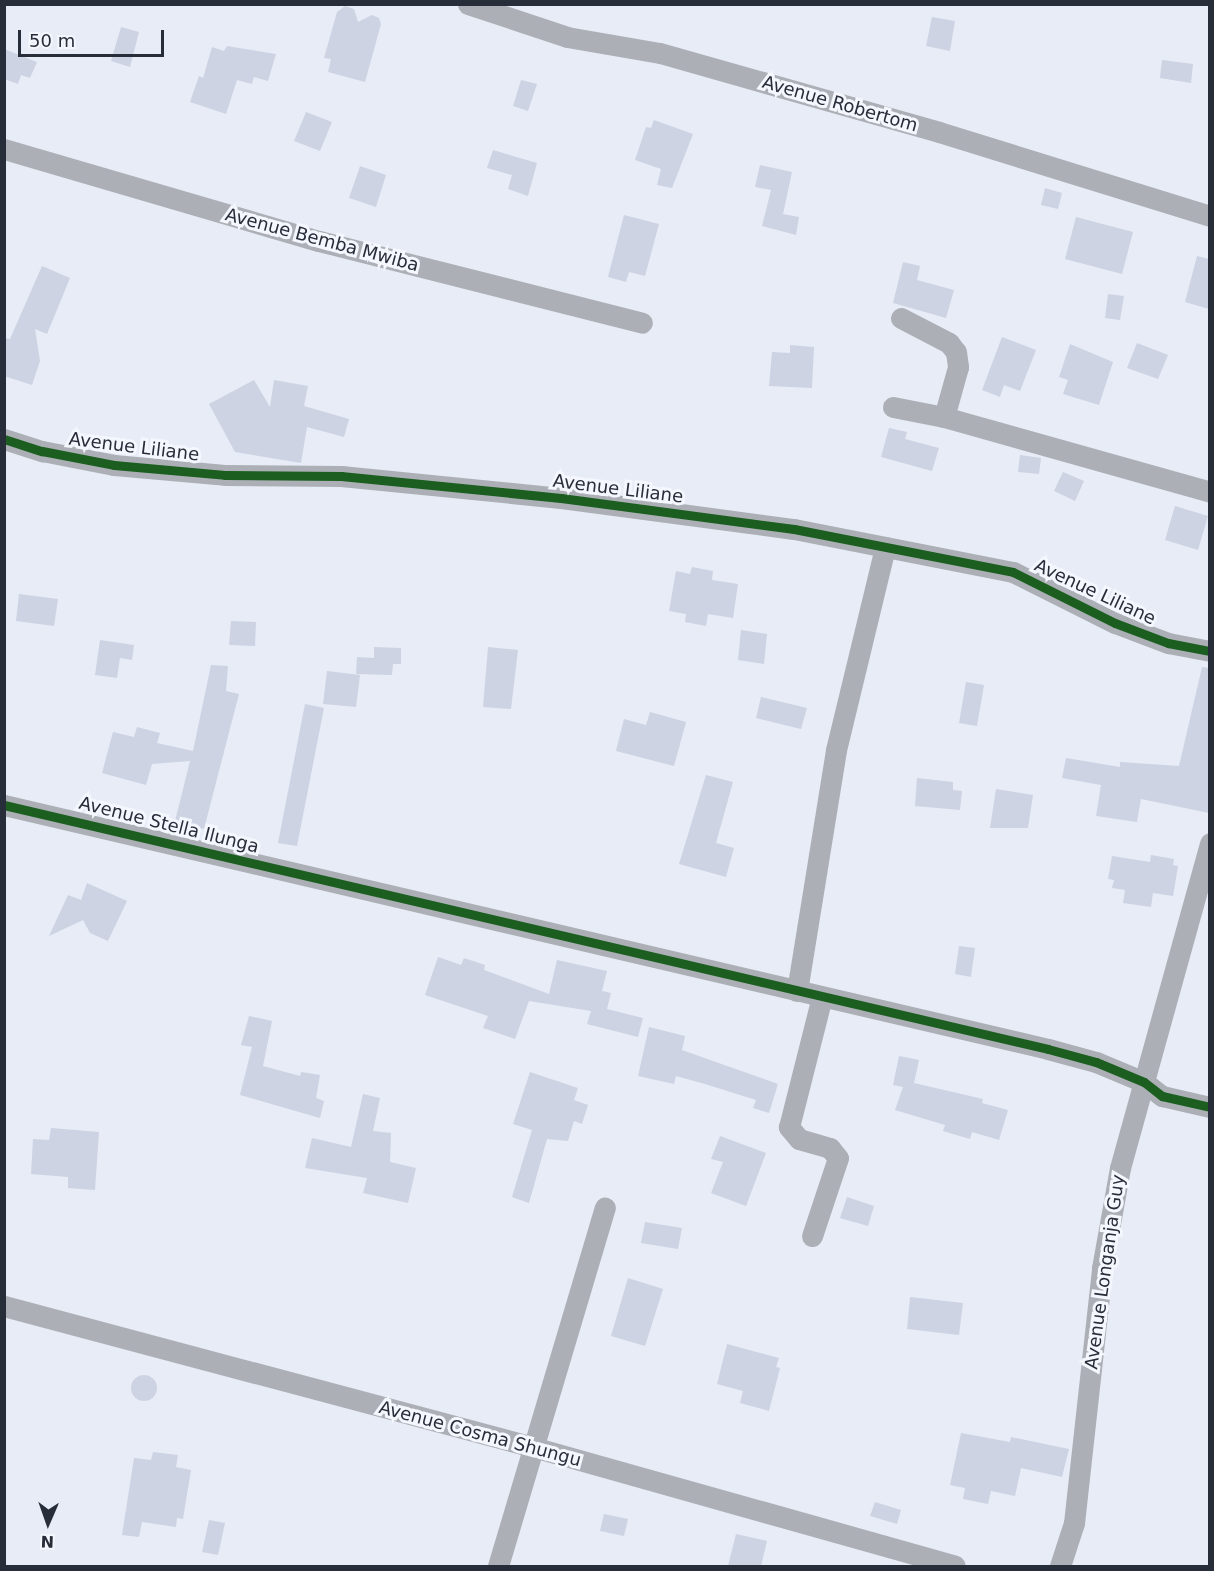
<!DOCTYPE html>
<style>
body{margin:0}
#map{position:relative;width:1214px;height:1571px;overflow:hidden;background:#e7ecf7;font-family:"DejaVu Sans",sans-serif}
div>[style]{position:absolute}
.building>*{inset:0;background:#cdd3e2}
.round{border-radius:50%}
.minor>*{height:21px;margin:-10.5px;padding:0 10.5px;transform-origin:10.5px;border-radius:10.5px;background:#acb0b6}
.cycleway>*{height:9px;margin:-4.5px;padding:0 4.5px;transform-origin:4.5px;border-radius:4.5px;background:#1b5e20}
span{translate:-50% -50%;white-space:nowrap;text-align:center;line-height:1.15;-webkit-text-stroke:6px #f4f7fd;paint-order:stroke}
.street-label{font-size:18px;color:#282d3a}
.frame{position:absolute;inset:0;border:6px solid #282d3a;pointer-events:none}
.north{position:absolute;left:18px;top:1493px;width:60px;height:60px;-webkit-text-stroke:4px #f4f7fd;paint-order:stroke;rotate:182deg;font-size:16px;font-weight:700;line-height:24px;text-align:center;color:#282d3a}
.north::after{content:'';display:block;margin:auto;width:21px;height:27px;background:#282d3a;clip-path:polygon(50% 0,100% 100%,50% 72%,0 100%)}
.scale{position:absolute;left:18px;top:30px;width:146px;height:27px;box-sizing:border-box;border:3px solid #282d3a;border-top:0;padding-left:8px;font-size:18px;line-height:21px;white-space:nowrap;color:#282d3a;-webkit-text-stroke:4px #f4f7fd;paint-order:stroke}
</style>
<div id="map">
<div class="building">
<div style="clip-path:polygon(345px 6px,354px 9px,358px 22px,372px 15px,379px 18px,381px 24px,365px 82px,328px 72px,331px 59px,324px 58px,337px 12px)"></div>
<div style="clip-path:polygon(932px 17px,955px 21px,950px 51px,926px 46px)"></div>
<div style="clip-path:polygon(121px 27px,139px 32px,130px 67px,111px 61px)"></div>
<div style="clip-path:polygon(227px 46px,276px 54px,268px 81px,254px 77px,252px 84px,237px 80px,226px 114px,190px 102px,199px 76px,203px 78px,212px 47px,224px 51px)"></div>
<div style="clip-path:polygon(4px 49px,37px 62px,30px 78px,21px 75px,18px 84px,4px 79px)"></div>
<div style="clip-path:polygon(1162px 60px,1193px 64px,1191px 83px,1160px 78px)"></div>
<div style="clip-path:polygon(521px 80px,537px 84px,528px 111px,513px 106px)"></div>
<div style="clip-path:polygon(306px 112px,332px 122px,320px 151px,294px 141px)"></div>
<div style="clip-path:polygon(654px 120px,693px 134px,672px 188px,657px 185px,661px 169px,635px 160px,646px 127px,651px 128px)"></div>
<div style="clip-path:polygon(493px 150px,537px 163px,528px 196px,508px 189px,512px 175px,487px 168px)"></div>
<div style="clip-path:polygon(760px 165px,792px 172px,783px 214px,799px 217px,796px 235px,762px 226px,771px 190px,755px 187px)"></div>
<div style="clip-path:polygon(360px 166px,386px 175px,376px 207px,349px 198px)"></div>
<div style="clip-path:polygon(1045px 188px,1062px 193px,1058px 209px,1041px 205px)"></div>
<div style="clip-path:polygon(624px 215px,659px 224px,645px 276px,629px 272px,626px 282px,608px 277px)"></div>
<div style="clip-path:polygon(1076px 217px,1133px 232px,1122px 274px,1065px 259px)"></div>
<div style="clip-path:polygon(1197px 256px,1209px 259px,1209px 309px,1185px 302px)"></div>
<div style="clip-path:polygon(903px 262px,920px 266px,917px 280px,954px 290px,946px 318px,893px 303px)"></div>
<div style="clip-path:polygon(42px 266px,70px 278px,47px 334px,35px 329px,40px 361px,32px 385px,4px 376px,4px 338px,10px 339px)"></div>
<div style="clip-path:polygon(1108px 294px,1124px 296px,1120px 320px,1105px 318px)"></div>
<div style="clip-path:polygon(1002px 337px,1036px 350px,1020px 391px,1004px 385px,1000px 397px,982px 390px)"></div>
<div style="clip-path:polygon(1137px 343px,1168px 355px,1158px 379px,1127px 368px)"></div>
<div style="clip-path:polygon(1070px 344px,1113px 362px,1099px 405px,1063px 394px,1068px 380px,1059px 377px)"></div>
<div style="clip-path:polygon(790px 345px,814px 347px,812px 388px,769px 386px,772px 352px,790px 353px)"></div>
<div style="clip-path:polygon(254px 380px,270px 407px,274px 380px,308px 386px,304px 406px,349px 419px,344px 437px,307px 427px,301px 463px,235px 452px,209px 404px)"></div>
<div style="clip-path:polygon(889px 428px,907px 432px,905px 439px,939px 448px,932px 471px,881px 457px)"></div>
<div style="clip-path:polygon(1020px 455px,1041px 458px,1039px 474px,1018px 472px)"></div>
<div style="clip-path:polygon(1063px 472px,1084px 481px,1075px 501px,1054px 491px)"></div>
<div style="clip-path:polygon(1175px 506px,1208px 516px,1198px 550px,1165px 540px)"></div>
<div style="clip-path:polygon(692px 567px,713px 571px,712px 580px,738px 584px,733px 618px,708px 614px,706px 626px,685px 622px,686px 614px,669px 611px,676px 571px,690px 574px)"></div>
<div style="clip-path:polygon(19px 594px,58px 599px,54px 626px,16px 621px)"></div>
<div style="clip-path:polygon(231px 621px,256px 622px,255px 646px,229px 645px)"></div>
<div style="clip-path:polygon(741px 630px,767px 634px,764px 664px,738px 660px)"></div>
<div style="clip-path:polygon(100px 640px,134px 645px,132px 660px,120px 658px,117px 678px,95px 675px)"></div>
<div style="clip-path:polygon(374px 647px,401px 648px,401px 664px,393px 664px,392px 675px,356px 674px,357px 657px,374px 658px)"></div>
<div style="clip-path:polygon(488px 647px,518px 650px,511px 709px,483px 707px)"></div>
<div style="clip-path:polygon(211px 665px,228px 666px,226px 691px,239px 694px,204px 829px,175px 821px,190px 761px,152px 764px,146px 785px,102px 773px,113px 732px,134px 737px,137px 727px,160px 733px,157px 743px,193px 751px)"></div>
<div style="clip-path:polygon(1202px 667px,1209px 668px,1209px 813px,1141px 799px,1137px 822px,1096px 816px,1101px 785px,1062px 778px,1066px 758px,1120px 767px,1120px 762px,1179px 766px)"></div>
<div style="clip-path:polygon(327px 671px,360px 675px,356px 707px,323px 704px)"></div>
<div style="clip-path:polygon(966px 682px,984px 685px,977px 726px,959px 723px)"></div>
<div style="clip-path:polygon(761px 697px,807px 708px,801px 729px,756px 718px)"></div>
<div style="clip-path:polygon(305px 704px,324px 708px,297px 846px,278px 843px)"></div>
<div style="clip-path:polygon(650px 712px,686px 722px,674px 766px,616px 751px,624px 719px,646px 725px)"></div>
<div style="clip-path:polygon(706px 775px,733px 782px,716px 843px,734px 848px,726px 877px,679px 864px)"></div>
<div style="clip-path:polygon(917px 778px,953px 782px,953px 790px,962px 791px,960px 810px,915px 806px)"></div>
<div style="clip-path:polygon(996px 789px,1033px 795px,1028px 828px,990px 828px)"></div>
<div style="clip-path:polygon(1151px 855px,1174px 859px,1173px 865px,1178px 866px,1173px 896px,1153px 893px,1151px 907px,1123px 903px,1125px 890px,1112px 888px,1114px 880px,1108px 879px,1112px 856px,1150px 862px)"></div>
<div style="clip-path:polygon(87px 883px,127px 901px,108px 941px,90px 933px,83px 920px,49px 936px,68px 895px,81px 900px)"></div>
<div style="clip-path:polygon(959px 946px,975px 948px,971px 977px,955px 974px)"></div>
<div style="clip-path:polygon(438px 957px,461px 965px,464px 958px,485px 965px,484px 970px,549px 994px,557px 960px,607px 971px,602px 991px,611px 993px,607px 1009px,643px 1018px,638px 1037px,587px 1024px,591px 1011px,529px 1001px,515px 1039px,483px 1028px,488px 1016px,425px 995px)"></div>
<div style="clip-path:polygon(249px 1016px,272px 1021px,263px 1066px,300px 1076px,301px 1072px,320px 1075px,316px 1098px,324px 1101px,320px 1118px,240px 1095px,252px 1047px,241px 1045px)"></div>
<div style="clip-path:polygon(649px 1027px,685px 1036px,682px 1050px,778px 1084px,769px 1113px,753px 1108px,756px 1100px,705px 1084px,676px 1076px,674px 1084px,638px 1076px)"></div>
<div style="clip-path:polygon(899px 1056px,919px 1060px,914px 1083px,983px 1099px,982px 1103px,1008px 1110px,999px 1140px,972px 1132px,970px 1139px,943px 1131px,945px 1125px,895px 1110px,903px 1087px,893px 1085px)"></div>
<div style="clip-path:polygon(530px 1072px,578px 1088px,574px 1100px,588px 1105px,582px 1124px,574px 1121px,568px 1141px,547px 1139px,529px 1203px,512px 1197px,532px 1130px,513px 1124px)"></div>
<div style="clip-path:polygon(363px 1094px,380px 1098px,373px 1131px,391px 1133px,390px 1162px,416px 1168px,408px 1203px,363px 1193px,367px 1178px,305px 1168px,312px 1138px,351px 1147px)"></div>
<div style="clip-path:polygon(51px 1128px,99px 1132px,95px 1190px,68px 1188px,68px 1177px,31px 1174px,33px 1139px,49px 1140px)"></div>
<div style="clip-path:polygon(720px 1136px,766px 1153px,746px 1206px,711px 1193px,723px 1162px,711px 1159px)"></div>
<div style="clip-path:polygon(847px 1197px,874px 1206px,868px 1226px,840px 1218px)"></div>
<div style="clip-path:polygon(645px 1222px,682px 1228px,678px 1249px,641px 1243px)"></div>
<div style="clip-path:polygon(628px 1278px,663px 1289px,645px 1346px,611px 1336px)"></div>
<div style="clip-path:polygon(910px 1297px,963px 1303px,959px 1335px,907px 1329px)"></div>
<div style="clip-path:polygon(727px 1344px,779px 1358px,776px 1367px,780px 1368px,769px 1411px,740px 1403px,743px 1391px,717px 1384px)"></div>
<div class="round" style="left:131px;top:1375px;width:26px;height:26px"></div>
<div style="clip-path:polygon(961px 1433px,1010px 1442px,1011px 1437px,1069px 1449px,1062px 1477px,1021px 1468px,1015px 1496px,991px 1491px,988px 1504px,963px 1499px,965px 1488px,950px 1485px)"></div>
<div style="clip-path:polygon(153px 1452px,178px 1455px,176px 1467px,191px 1470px,183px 1519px,177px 1518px,176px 1527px,142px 1522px,139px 1537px,122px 1535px,134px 1458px,151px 1460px)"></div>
<div style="clip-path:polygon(875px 1502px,901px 1510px,897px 1524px,870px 1516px)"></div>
<div style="clip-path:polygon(604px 1514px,628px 1519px,624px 1536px,600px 1531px)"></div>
<div style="clip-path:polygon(209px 1520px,225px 1523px,218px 1555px,202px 1552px)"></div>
<div style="clip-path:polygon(736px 1534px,767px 1541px,761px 1566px,728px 1566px)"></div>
</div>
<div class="minor">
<div style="left:468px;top:4px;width:104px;rotate:18.4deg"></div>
<div style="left:567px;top:37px;width:94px;rotate:9.8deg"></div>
<div style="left:660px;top:53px;width:290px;rotate:15.8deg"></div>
<div style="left:939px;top:132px;width:284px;rotate:17.2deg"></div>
<div style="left:4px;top:149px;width:328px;rotate:16.3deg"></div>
<div style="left:319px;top:241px;width:333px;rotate:14.2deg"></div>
<div style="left:901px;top:318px;width:54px;rotate:27.5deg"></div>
<div style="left:949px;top:343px;width:11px;rotate:52deg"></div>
<div style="left:956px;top:352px;width:15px;rotate:82deg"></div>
<div style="left:958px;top:367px;width:52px;rotate:105.6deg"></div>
<div style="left:893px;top:407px;width:52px;rotate:11.1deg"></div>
<div style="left:944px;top:417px;width:276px;rotate:15.7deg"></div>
<div style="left:4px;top:439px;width:40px;rotate:18deg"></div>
<div style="left:42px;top:451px;width:73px;rotate:11deg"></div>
<div style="left:114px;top:465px;width:111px;rotate:5.1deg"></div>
<div style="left:225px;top:475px;width:116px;rotate:0.5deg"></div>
<div style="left:341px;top:476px;width:221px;rotate:5.7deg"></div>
<div style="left:561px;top:498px;width:235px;rotate:7.6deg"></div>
<div style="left:794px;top:529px;width:223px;rotate:11.1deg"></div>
<div style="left:1013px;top:572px;width:114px;rotate:26.6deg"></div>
<div style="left:1115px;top:623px;width:57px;rotate:20.7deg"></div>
<div style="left:1168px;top:643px;width:43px;rotate:10.8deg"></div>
<div style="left:4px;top:805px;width:1072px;rotate:13.15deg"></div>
<div style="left:1048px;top:1049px;width:50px;rotate:15.2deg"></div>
<div style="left:1096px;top:1062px;width:52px;rotate:22.6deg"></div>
<div style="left:1144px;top:1082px;width:23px;rotate:38deg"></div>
<div style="left:1162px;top:1096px;width:49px;rotate:12.9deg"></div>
<div style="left:797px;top:991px;width:244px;rotate:-80.8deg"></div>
<div style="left:836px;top:750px;width:209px;rotate:-76.4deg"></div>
<div style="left:812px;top:1236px;width:82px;rotate:-71.6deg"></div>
<div style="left:838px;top:1158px;width:13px;rotate:-129deg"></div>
<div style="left:830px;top:1148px;width:32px;rotate:-164deg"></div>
<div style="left:799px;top:1139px;width:16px;rotate:-130deg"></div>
<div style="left:789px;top:1127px;width:134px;rotate:-75.8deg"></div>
<div style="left:4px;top:1306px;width:547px;rotate:14.92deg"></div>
<div style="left:533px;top:1447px;width:438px;rotate:15.7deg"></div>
<div style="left:498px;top:1566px;width:374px;rotate:-73.4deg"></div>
<div style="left:1060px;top:1566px;width:45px;rotate:-72deg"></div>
<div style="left:1074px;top:1523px;width:257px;rotate:-83.7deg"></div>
<div style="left:1102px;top:1268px;width:102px;rotate:-79.8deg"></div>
<div style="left:1120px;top:1168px;width:337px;rotate:-74.5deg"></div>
</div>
<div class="cycleway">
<div style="left:4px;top:439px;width:40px;rotate:18deg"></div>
<div style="left:42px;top:451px;width:73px;rotate:11deg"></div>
<div style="left:114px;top:465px;width:111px;rotate:5.1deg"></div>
<div style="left:225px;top:475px;width:116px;rotate:0.5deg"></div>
<div style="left:341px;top:476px;width:221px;rotate:5.7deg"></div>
<div style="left:561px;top:498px;width:235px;rotate:7.6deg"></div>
<div style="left:794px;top:529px;width:223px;rotate:11.1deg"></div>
<div style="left:1013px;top:572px;width:114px;rotate:26.6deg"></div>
<div style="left:1115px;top:623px;width:57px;rotate:20.7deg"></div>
<div style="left:1168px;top:643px;width:43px;rotate:10.8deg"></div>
<div style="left:4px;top:805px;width:1072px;rotate:13.15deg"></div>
<div style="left:1048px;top:1049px;width:50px;rotate:15.2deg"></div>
<div style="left:1096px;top:1062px;width:52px;rotate:22.6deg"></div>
<div style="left:1144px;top:1082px;width:23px;rotate:38deg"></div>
<div style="left:1162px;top:1096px;width:49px;rotate:12.9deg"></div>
</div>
<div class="street-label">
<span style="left:840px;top:104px;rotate:16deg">Avenue Robertom</span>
<span style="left:322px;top:240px;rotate:15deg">Avenue Bemba Mwiba</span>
<span style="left:134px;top:447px;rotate:7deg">Avenue Liliane</span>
<span style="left:618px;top:489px;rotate:7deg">Avenue Liliane</span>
<span style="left:1095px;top:592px;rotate:25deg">Avenue Liliane</span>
<span style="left:169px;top:825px;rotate:14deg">Avenue Stella Ilunga</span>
<span style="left:1105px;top:1272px;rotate:-82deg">Avenue Longanja Guy</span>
<span style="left:480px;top:1434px;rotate:15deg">Avenue Cosma Shungu</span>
</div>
<div class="frame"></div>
<div class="north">N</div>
<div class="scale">50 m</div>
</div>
